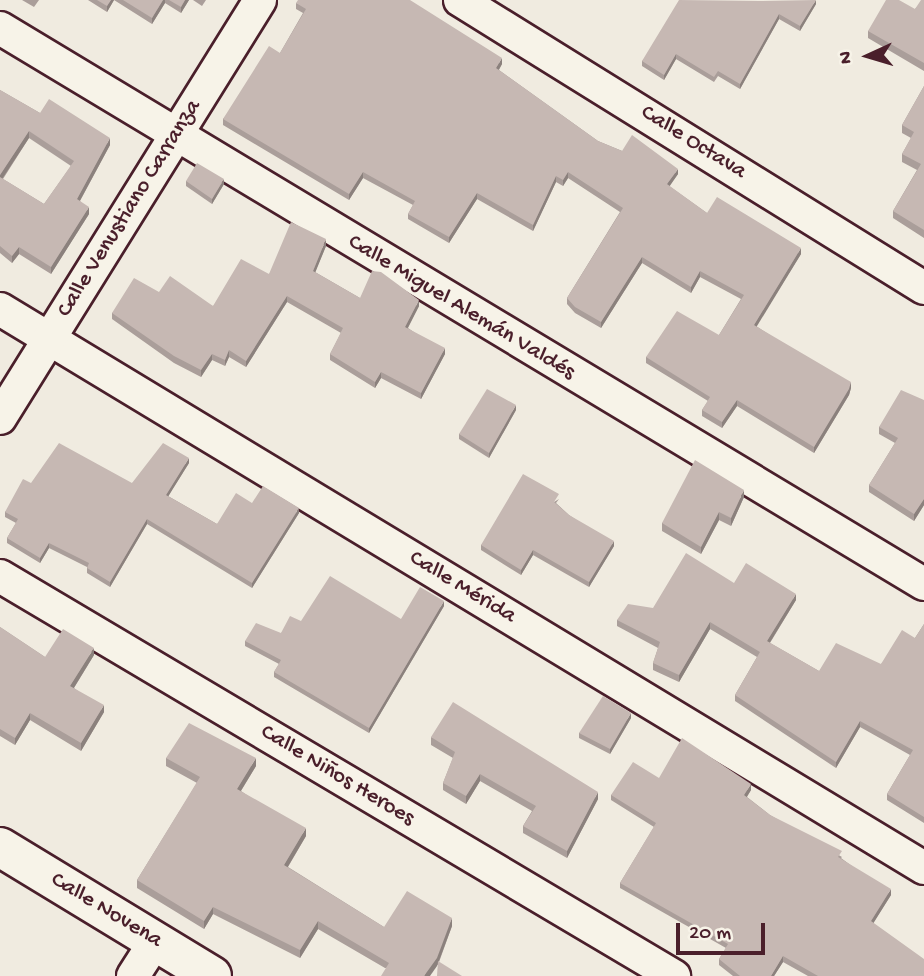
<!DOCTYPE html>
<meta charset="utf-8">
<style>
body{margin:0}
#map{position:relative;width:924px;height:976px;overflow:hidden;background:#f0ebe0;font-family:"Gochi Hand",sans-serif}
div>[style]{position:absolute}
.roads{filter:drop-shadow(2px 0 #4a1f2b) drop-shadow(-2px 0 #4a1f2b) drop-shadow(0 2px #4a1f2b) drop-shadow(0 -2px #4a1f2b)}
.street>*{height:32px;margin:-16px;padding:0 16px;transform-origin:16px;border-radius:16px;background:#f7f3e8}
.secondary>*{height:38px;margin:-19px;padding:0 19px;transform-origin:19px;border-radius:19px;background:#f7f3e8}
.wall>*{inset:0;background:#aa9e9a}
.shaded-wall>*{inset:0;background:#8b817d}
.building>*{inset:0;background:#c6b8b3}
span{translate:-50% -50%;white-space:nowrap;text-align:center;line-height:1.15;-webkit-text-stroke:5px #f7f3e8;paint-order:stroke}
.street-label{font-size:23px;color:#4a1f2b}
.north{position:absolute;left:833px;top:21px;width:70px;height:70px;-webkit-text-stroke:5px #f7f3e8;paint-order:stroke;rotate:266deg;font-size:19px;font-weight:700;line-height:28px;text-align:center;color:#4a1f2b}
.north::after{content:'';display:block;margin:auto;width:24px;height:32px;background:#4a1f2b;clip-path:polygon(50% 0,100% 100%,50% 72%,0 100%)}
.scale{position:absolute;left:676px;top:923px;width:89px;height:32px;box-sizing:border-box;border:4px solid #4a1f2b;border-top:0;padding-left:9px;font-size:21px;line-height:24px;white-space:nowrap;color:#4a1f2b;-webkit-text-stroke:5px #f7f3e8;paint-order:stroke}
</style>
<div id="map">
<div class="roads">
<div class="street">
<div style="left:460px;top:0;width:546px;rotate:31.83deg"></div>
<div style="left:0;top:28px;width:1078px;rotate:31.04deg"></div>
<div style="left:0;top:309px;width:1080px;rotate:31.17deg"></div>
<div style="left:0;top:418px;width:492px;rotate:-58.1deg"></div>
<div style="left:0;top:576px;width:784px;rotate:30.69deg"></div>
<div style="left:133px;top:976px;width:43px;rotate:-57.4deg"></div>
</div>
<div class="secondary">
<div style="left:0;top:847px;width:248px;rotate:31.3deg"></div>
</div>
</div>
<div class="wall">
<div style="clip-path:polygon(22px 0,39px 0,34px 7px)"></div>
<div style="clip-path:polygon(88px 0,189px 0,181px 13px,165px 3px,152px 24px,114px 0,107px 12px)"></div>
<div style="clip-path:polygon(193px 0,206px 0,202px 6px)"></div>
<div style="clip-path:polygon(924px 0,924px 71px,868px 38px,868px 31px,915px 9px)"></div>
<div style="clip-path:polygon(759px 1px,816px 4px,800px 31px,779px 19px,740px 89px,718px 76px,714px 82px,676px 59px,664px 80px,642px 66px,642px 61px)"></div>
<div style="clip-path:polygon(296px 3px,502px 64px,499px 70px,598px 141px,678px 174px,669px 186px,707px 213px,801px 254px,756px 326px,851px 388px,849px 395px,814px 453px,737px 406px,722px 428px,702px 416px,702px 410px,708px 401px,646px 363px,646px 357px,719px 335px,741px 299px,700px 277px,691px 293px,642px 263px,601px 328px,575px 313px,567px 304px,567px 298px,620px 212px,568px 178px,563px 186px,556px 182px,533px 231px,477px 199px,449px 243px,408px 219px,408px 214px,413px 205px,363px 178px,349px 200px,223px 125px,223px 119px,280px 53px,303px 13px,296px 9px)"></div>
<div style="clip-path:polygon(924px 86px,924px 238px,893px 218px,893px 211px,917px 170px,902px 162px,902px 154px,911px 138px,902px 133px,902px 125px)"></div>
<div style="clip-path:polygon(evenodd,0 90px,40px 113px,110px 145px,80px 201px,89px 214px,51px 274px,19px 254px,12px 263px,0 253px,0 90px,29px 138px,71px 166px,44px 204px,3px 179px,29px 138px)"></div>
<div style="clip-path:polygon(186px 181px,224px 184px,212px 204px,186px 186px)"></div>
<div style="clip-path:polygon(326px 246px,315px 272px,360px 298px,419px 306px,408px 328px,445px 354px,421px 399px,381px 378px,375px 388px,330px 360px,330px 354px,341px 333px,287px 302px,246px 367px,229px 357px,225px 366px,212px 360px,201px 377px,174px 363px,112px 319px,112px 313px,159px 292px,213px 306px,269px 274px)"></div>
<div style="clip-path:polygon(924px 400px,924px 505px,914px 521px,869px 492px,869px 485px,895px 443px,879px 434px,879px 427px)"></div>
<div style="clip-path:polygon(516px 410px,489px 458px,459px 439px,459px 434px)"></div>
<div style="clip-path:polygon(189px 463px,168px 496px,217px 524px,252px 503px,299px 513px,252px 588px,147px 524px,110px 587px,87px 573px,87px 567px,49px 548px,40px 563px,7px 543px,7px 538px,16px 523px,5px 517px,5px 512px,31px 483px,132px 483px)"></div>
<div style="clip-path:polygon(744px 497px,731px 526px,719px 520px,701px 554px,662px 531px,662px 523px)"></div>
<div style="clip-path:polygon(559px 499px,556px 503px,569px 515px,614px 546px,589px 587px,533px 555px,521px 575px,481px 550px,481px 545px)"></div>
<div style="clip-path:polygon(734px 583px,796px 600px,770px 643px,819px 671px,881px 664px,915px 638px,924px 624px,924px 823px,887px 800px,887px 794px,910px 755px,860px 727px,836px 768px,735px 701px,735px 695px,757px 657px,710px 629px,679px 682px,653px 670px,653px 663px,658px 648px,617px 626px,617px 620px)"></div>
<div style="clip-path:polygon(444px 606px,369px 733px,274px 677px,274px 672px,279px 664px,245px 646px,245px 641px,281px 633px,301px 621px,401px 619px)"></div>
<div style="clip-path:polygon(0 627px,45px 657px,94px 655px,74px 688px,104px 712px,81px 751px,30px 720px,15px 745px,0 736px)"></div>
<div style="clip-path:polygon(631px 718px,610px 754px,579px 738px,579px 733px)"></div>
<div style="clip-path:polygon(431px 737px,598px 799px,567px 858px,523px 833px,523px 826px,532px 811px,480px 781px,466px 804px,443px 790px,443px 783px,453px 758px,431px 745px)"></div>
<div style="clip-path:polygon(166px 758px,256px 766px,241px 791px,306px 836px,288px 867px,384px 927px,452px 926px,438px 965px,385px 968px,318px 929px,300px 958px,213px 914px,204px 929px,137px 888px,137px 880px,197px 783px,166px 766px)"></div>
<div style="clip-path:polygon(659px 778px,751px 790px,747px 797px,770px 815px,842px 857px,841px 858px,891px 895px,873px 923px,924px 976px,808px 976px,783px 962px,774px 976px,733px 976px,719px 965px,719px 959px,726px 948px,620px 888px,620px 883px,654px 827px,611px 800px,611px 795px)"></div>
</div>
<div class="shaded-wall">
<div style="clip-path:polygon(111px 0,114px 0,107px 12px,107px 6px)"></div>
<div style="clip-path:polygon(163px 0,165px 0,165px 3px,152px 24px,152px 18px)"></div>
<div style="clip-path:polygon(185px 0,189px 0,181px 13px,181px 7px)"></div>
<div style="clip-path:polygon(816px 0,816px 4px,800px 31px,800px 26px)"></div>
<div style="clip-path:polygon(779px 14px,779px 19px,740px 89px,740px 84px)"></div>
<div style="clip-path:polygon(676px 54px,676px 59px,664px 80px,664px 75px)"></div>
<div style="clip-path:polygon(502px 58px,502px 64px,496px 74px,496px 68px)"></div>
<div style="clip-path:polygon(29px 131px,29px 138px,0 182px,0 175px)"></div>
<div style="clip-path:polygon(110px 138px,110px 145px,77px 206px,77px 199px)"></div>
<div style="clip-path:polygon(678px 169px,678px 174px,667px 190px,667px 184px)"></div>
<div style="clip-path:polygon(363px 172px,363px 178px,349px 200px,349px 194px)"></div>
<div style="clip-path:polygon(568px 172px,568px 178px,563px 186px,563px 180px)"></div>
<div style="clip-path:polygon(556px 176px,556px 182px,533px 231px,533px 225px)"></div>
<div style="clip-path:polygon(224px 179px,224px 184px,212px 204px,212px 199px)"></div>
<div style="clip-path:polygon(477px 193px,477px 199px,449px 243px,449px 237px)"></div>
<div style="clip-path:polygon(89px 207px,89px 214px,51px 274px,51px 267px)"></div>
<div style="clip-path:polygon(326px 239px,326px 246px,313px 278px,313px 271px)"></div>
<div style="clip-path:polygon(19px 247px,19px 254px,12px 263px,12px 256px)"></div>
<div style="clip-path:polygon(801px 248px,801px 254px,754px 331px,754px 325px)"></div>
<div style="clip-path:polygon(642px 257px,642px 263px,601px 328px,601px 322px)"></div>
<div style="clip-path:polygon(700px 271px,700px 277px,691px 293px,691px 287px)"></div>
<div style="clip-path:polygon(287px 296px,287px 302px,246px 367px,246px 361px)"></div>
<div style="clip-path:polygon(419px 300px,419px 306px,405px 333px,405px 327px)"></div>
<div style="clip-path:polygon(445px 348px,445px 354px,421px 399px,421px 393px)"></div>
<div style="clip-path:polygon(229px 350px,229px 357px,225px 366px,225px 360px)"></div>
<div style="clip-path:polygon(212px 354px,212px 360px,201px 377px,201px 370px)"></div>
<div style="clip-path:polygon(381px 372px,381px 378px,375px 388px,375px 382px)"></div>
<div style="clip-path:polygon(851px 382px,851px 388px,849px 395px,814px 453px,814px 447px)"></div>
<div style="clip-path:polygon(737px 400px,737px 406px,722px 428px,722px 422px)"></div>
<div style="clip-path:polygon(516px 405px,516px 410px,489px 458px,489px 453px)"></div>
<div style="clip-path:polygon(189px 458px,189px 463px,166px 500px,166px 495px)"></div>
<div style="clip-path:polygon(744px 490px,744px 497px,731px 526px,731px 518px)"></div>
<div style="clip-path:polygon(924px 499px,924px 505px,914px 521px,914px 514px)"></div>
<div style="clip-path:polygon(299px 508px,299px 513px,252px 588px,252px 583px)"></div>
<div style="clip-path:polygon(719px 512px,719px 520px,701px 554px,701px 547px)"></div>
<div style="clip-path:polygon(147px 519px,147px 524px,110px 587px,110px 582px)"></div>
<div style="clip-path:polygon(614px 541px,614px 546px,589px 587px,589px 582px)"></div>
<div style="clip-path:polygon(49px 543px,49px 548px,40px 563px,40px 558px)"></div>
<div style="clip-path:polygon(533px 550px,533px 555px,521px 575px,521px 570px)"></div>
<div style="clip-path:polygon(796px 594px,796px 600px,767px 647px,767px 641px)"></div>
<div style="clip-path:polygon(444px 601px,444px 606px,369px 733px,369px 728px)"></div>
<div style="clip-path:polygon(710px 622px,710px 629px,679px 682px,679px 675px)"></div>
<div style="clip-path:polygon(94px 648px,94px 655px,70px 694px,70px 686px)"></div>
<div style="clip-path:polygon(104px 705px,104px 712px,81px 751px,81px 743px)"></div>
<div style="clip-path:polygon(30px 713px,30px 720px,15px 745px,15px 738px)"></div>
<div style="clip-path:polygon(631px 713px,631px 718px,610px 754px,610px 749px)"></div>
<div style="clip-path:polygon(860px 721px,860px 727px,836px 768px,836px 762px)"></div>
<div style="clip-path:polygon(256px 758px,256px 766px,237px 797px,237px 789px)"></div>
<div style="clip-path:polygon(480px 774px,480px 781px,466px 804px,466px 796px)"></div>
<div style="clip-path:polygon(751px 784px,751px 790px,744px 801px,744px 795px)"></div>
<div style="clip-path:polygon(598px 792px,598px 799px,567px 858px,567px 851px)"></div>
<div style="clip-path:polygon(306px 828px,306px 836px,284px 873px,284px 865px)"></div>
<div style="clip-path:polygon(891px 889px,891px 895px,871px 927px,871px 921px)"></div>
<div style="clip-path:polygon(213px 907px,213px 914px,204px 929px,204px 921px)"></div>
<div style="clip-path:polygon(452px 918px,452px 926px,437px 966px,430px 976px,424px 976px)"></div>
<div style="clip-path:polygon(318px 921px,318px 929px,300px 958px,300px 950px)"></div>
<div style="clip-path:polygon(783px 956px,783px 962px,774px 976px,771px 976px)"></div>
</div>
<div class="building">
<div style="clip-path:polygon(97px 0,111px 0,107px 6px)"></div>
<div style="clip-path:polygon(123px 0,163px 0,152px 18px)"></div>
<div style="clip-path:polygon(169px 0,185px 0,181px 7px)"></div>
<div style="clip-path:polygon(298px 0,410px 0,502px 58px,496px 68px,598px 141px,622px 151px,632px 135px,678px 169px,667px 184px,707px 213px,717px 197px,801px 248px,754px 325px,851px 382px,849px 389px,814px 447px,737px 400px,722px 422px,702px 410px,710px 397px,646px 357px,677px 311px,719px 335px,744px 295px,700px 271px,691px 287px,642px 257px,601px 322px,575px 307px,567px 298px,623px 208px,568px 172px,563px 180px,556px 176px,533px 225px,477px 193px,449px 237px,408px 214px,415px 201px,363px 172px,349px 194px,223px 119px,269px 46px,280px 53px,306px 9px,296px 3px)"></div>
<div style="clip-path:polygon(679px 0,759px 1px,816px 0,800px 26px,779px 14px,740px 84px,718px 71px,714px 77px,676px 54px,664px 75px,642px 61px)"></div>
<div style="clip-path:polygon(886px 0,899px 0,915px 9px,921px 0,924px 0,924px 63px,868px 31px)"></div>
<div style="clip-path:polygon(924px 86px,924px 230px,893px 211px,921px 164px,902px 154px,914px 132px,902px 125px)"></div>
<div style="clip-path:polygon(0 90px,40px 113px,49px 99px,110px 138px,77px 199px,89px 207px,51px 267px,19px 247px,12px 256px,0 246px,0 177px,44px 204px,74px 161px,29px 131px,0 175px)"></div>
<div style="clip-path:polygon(197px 163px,224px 179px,212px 199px,186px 181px)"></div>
<div style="clip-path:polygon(291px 222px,326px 239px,313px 271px,360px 298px,372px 271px,381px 272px,419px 300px,405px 327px,445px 348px,421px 393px,381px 372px,375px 382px,330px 354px,343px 328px,287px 296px,246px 361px,229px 350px,225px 360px,212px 354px,201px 370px,174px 356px,112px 313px,134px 278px,159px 292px,170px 276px,213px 306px,241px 259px,269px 274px)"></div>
<div style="clip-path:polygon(487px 389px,516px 405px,489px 453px,459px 434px)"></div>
<div style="clip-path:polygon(901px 390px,924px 400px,924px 499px,914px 514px,869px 485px,898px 438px,879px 427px)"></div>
<div style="clip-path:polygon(59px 443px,132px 483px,163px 443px,189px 458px,166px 495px,217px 524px,236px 493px,252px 503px,263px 486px,299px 508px,252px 583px,147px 519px,110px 582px,87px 568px,89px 563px,49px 543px,40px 558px,7px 538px,18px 519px,5px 512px,23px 479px,31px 483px)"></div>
<div style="clip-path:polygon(695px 460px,744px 490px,731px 518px,719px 512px,701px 547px,662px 523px)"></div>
<div style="clip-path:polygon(523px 474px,559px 494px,554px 502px,569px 515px,614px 541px,589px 582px,533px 550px,521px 570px,481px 545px)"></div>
<div style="clip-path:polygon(686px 553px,734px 583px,746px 563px,796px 594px,767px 641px,819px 671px,836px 643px,881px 664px,902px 630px,915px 638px,924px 624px,924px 817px,887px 794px,913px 750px,860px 721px,836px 762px,735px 695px,760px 652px,710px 622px,679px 675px,653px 663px,660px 642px,617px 620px,628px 604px,653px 608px)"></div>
<div style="clip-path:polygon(330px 576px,401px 619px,420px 587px,444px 601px,369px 728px,274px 672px,281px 660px,245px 641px,256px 623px,281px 633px,290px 616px,301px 621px)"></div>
<div style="clip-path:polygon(0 627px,45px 657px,63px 629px,94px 648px,70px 686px,104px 705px,81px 743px,30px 713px,15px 738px,0 729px)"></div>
<div style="clip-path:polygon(603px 696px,631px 713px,610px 749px,579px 733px)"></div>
<div style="clip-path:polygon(453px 702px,598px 792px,567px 851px,523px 826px,536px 806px,480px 774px,466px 796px,443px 783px,455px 752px,431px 737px)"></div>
<div style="clip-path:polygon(189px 723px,256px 758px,237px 789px,306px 828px,284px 865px,384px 927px,407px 891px,452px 918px,437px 958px,424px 976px,381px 976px,389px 963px,318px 921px,300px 950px,213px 907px,204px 921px,137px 880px,200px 777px,166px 758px)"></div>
<div style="clip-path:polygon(682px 738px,751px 784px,744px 795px,770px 815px,842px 851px,838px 857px,891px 889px,871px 921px,924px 959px,924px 976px,818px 976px,783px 956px,771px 976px,740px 976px,719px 959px,728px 944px,620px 883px,656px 823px,611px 795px,633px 762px,659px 778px)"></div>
<div style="clip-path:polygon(438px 961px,462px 976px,437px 976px)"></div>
</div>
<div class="street-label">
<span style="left:693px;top:143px;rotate:32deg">Calle Octava</span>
<span style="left:130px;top:209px;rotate:-58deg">Calle Venustiano Carranza</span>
<span style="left:461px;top:308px;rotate:31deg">Calle Miguel Alemán Valdés</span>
<span style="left:462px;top:588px;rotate:31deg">Calle Mérida</span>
<span style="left:337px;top:776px;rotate:31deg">Calle Niños Heroes</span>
<span style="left:106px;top:911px;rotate:31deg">Calle Novena</span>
</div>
<div class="north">N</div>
<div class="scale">20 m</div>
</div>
